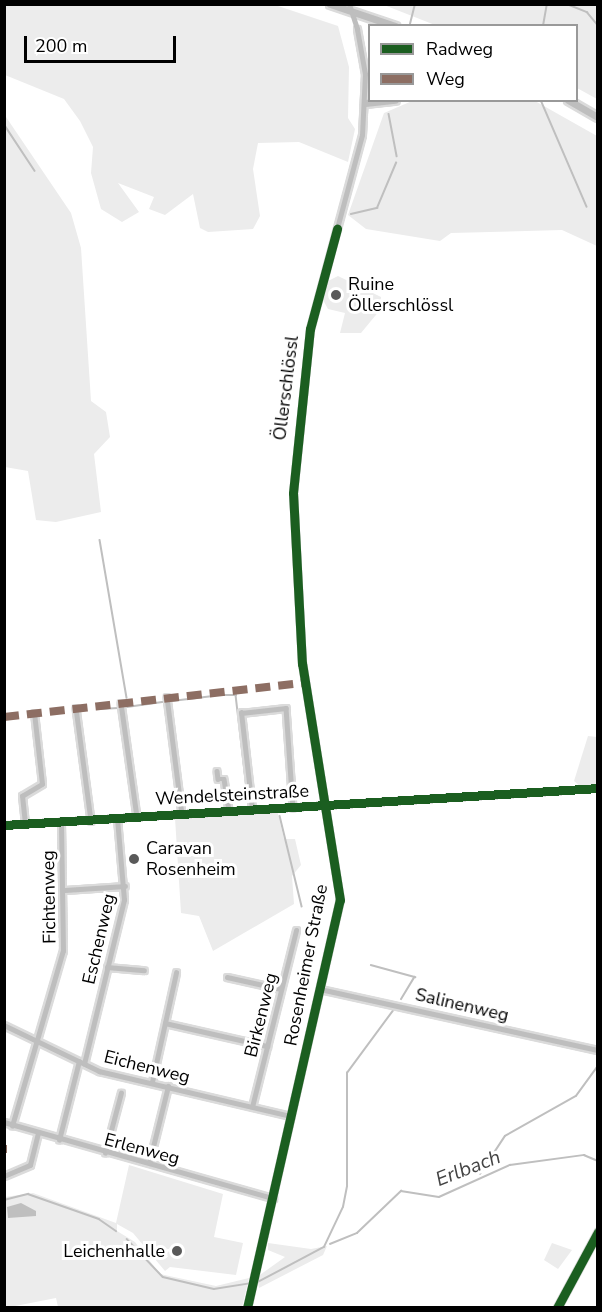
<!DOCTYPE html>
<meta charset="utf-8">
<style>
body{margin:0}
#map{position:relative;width:602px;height:1312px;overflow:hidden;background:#fff;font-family:"Nunito Sans",sans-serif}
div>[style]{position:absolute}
.green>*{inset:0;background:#ececec}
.water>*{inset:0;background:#bfbfbf}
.stream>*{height:1.5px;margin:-0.75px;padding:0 0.75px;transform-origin:0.75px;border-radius:0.75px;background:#bfbfbf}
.roads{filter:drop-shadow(2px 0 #dbdbdb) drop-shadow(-2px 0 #dbdbdb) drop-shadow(0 2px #dbdbdb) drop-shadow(0 -2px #dbdbdb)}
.minor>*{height:4.5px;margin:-2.25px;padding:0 2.25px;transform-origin:2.25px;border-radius:2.25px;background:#bebebe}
.tertiary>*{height:5px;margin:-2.5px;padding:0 2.5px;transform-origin:2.5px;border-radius:2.5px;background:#bebebe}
.trunk>*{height:7px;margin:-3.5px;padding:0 3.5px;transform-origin:3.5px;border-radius:3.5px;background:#bebebe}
.tertiary-bridge>*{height:5px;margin:-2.5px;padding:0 2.5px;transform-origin:2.5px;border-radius:2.5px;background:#bebebe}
.quiet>*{height:8px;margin-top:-4px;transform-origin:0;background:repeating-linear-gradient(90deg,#8d6e63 0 15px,transparent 0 23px)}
.cycleway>*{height:9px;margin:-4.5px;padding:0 4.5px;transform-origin:4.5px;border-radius:4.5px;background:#1b5e20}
.dots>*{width:16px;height:16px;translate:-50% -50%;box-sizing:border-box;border:3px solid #fff;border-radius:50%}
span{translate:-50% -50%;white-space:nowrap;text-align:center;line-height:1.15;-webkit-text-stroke:6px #fff;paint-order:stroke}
.poi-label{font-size:18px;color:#000}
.left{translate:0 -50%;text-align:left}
.right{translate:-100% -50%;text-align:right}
.street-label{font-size:18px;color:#000}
.water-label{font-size:20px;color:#444;font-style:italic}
.frame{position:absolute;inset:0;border:6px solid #000;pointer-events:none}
.legend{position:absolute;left:368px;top:24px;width:210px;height:78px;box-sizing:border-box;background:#fff;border:2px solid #999;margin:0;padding:8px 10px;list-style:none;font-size:18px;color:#000}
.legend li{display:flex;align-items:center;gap:12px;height:30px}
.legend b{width:30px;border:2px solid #999}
.scale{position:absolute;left:24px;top:36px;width:152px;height:27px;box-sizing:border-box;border:3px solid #000;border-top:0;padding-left:8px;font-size:18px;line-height:21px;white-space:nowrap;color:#000;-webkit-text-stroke:4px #fff;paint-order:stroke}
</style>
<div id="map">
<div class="green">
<div style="clip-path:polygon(275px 5px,338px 26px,349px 67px,348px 118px,355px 129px,348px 162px,299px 142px,258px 143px,253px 169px,260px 216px,253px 229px,208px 232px,200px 228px,193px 194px,165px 215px,149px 209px,154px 197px,118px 183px,139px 212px,122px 222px,101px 209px,91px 173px,93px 147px,80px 121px,64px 99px,5px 75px,5px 5px)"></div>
<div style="clip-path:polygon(384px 5px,597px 5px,597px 99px,577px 88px,576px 26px,435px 25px)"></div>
<div style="clip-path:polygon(412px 101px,535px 101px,597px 136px,597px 246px,562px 230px,451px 233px,440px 241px,366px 229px,348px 215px,384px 113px)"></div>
<div style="clip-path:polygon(4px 114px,71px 213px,81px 248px,91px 401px,106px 412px,110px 437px,94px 454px,101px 512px,56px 522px,36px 520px,28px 471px,5px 467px)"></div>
<div style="clip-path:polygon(338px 276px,381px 297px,380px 310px,361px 333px,340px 333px,345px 313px,328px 309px,323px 300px,328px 281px)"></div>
<div style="clip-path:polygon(588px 736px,597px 737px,597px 786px,581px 787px,574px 781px)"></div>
<div style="clip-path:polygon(277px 810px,284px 839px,295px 839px,301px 865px,292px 876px,294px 904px,213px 951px,199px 916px,181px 913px,175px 818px)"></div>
<div style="clip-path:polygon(129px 1165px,223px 1194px,214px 1237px,243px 1243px,236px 1275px,170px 1267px,165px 1271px,133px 1233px,117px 1224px,117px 1231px,135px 1242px,160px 1274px,216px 1286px,249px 1278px,242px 1307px,58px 1307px,56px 1298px,5px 1308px,5px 1197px,33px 1193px,116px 1223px)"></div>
<div style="clip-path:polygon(268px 1243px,311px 1249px,327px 1246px,323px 1255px,259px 1288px,257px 1277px,285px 1257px,268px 1250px)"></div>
<div style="clip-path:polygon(552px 1243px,572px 1250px,558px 1269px,544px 1260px)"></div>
</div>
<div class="water">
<div style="clip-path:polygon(21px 1203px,36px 1211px,36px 1216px,8px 1218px,7px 1207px)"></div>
</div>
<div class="stream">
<div style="left:567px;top:4px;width:22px;rotate:22deg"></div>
<div style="left:587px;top:12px;width:17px;rotate:50deg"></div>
<div style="left:410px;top:24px;width:21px;rotate:-76deg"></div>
<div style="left:543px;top:26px;width:22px;rotate:-80deg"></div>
<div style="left:541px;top:100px;width:116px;rotate:66.7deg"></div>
<div style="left:389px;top:114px;width:43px;rotate:79.2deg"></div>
<div style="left:4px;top:124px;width:56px;rotate:56.6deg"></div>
<div style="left:351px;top:214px;width:27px;rotate:-13deg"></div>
<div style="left:377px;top:208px;width:49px;rotate:-67.1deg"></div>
<div style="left:100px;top:540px;width:160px;rotate:80.3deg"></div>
<div style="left:216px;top:695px;width:20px"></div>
<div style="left:236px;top:695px;width:112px;rotate:83.3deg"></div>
<div style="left:172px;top:701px;width:39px;rotate:-7deg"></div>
<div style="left:127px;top:707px;width:37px;rotate:-8deg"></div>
<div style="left:101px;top:709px;width:17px;rotate:-3deg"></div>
<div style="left:249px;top:813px;width:27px;rotate:-2deg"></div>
<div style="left:280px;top:816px;width:93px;rotate:76.3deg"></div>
<div style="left:371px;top:965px;width:46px;rotate:15.3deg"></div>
<div style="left:415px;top:977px;width:26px;rotate:121deg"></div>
<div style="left:480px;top:1174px;width:45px;rotate:-56.7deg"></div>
<div style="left:505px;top:1136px;width:81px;rotate:-29.4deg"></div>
<div style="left:576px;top:1096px;width:37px;rotate:-54deg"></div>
<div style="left:4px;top:1200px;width:25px;rotate:-14deg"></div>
<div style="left:28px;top:1194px;width:75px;rotate:19.4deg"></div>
<div style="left:99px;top:1219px;width:21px;rotate:35deg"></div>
<div style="left:127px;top:1239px;width:52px;rotate:46.5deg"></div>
<div style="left:163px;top:1277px;width:52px;rotate:13.2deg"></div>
<div style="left:214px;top:1289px;width:37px;rotate:-9deg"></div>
<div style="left:330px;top:1244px;width:29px;rotate:-22deg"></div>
<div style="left:357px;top:1233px;width:61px;rotate:-43.7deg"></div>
<div style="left:401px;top:1191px;width:38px;rotate:9deg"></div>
<div style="left:439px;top:1197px;width:78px;rotate:-24.3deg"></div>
<div style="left:510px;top:1165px;width:75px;rotate:-7.7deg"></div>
<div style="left:584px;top:1155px;width:15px;rotate:23deg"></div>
<div style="left:256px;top:1283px;width:77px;rotate:-27.9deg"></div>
<div style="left:324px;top:1247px;width:44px;rotate:-64.6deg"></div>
<div style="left:343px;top:1207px;width:21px;rotate:-79deg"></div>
<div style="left:347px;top:1186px;width:113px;rotate:-90deg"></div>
<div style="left:347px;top:1073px;width:81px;rotate:-53.6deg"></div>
</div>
<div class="roads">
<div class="minor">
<div style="left:167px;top:697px;width:118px;rotate:82.7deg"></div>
<div style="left:121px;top:703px;width:115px;rotate:82deg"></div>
<div style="left:76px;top:708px;width:114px;rotate:82.4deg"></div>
<div style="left:217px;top:771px;width:8px;rotate:83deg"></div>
<div style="left:218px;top:779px;width:6px"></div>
<div style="left:224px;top:779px;width:31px;rotate:81deg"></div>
<div style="left:252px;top:809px;width:97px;rotate:-96.5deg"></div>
<div style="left:241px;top:713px;width:45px;rotate:-6.3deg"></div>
<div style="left:286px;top:708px;width:100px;rotate:86deg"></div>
<div style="left:25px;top:824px;width:28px;rotate:-96deg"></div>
<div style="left:22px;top:796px;width:23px;rotate:-31deg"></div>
<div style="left:42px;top:784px;width:71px;rotate:-96.4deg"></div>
<div style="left:4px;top:825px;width:565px;rotate:-3.55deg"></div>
<div style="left:65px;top:890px;width:60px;rotate:-3.8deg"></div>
<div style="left:107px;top:967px;width:37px;rotate:5deg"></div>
<div style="left:227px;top:977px;width:55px;rotate:12.5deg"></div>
<div style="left:320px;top:989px;width:285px;rotate:12.4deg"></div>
<div style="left:165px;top:1023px;width:105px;rotate:12.7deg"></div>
<div style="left:4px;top:1025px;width:106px;rotate:25.8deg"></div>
<div style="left:99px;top:1071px;width:197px;rotate:13.2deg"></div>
<div style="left:84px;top:1064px;width:169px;rotate:-76.3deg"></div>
<div style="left:124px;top:900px;width:81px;rotate:-94.9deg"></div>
<div style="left:152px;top:1082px;width:112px;rotate:-77.6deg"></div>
<div style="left:252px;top:1107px;width:182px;rotate:-76deg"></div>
<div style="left:4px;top:1122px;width:280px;rotate:15.8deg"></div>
<div style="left:12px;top:1126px;width:182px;rotate:-73.8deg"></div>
<div style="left:63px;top:951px;width:129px;rotate:-90.9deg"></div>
<div style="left:59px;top:1140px;width:81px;rotate:-75.8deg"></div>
<div style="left:105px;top:1153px;width:62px;rotate:-75.1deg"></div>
<div style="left:149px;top:1163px;width:79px;rotate:-76.1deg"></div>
<div style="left:4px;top:1176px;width:28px;rotate:-23deg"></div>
<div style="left:30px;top:1165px;width:32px;rotate:-76deg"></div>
<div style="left:557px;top:1308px;width:86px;rotate:-61.7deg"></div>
</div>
<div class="tertiary">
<div style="left:247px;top:1308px;width:418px;rotate:-77.2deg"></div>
<div style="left:340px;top:900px;width:239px;rotate:-99.1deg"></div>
<div style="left:302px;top:664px;width:171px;rotate:-93deg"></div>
<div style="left:293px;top:493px;width:165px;rotate:-84.1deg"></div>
<div style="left:310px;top:329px;width:201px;rotate:-75deg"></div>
<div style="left:362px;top:135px;width:61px;rotate:-87.2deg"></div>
<div style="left:365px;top:74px;width:46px;rotate:-100.1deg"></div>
</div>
<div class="trunk">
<div style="left:330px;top:4px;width:69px;rotate:18.7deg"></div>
<div style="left:568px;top:100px;width:34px;rotate:30deg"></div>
<div style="left:365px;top:103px;width:30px;rotate:-6deg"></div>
</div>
</div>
<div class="tertiary-bridge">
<div style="left:349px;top:4px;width:26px;rotate:72deg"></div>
</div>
<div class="quiet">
<div style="left:4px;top:717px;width:302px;rotate:-6.5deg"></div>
<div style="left:4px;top:1149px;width:3px"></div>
</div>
<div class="cycleway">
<div style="left:4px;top:825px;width:595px;rotate:-3.56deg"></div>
<div style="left:247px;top:1308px;width:418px;rotate:-77.2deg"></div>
<div style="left:340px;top:900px;width:239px;rotate:-99.1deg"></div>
<div style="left:302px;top:664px;width:171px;rotate:-93deg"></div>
<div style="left:293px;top:493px;width:165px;rotate:-84.1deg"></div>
<div style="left:310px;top:329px;width:104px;rotate:-74.9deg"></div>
<div style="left:557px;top:1308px;width:86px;rotate:-61.7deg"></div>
</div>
<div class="dots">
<div style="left:336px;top:295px;background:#595959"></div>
<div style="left:134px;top:859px;background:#595959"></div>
<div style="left:177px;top:1251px;background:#595959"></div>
</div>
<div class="poi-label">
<span class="left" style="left:348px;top:295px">Ruine<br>Öllerschlössl</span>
<span class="left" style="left:146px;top:859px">Caravan<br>Rosenheim</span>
<span class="right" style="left:165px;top:1251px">Leichenhalle</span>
</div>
<div class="street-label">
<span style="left:286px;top:388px;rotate:-83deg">Öllerschlössl</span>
<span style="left:232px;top:795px;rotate:-3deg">Wendelsteinstraße</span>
<span style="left:49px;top:897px;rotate:-91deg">Fichtenweg</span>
<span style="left:99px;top:939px;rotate:-77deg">Eschenweg</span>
<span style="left:306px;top:965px;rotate:-79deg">Rosenheimer Straße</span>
<span style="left:462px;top:1005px;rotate:13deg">Salinenweg</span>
<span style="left:261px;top:1015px;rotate:-76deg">Birkenweg</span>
<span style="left:147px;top:1067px;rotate:14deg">Eichenweg</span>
<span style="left:142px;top:1149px;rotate:15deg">Erlenweg</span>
</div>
<div class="water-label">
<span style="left:468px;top:1168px;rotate:-21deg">Erlbach</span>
</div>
<div class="frame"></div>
<ul class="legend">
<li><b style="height:8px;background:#1b5e20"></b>Radweg</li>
<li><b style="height:8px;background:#8d6e63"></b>Weg</li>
</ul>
<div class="scale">200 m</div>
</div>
